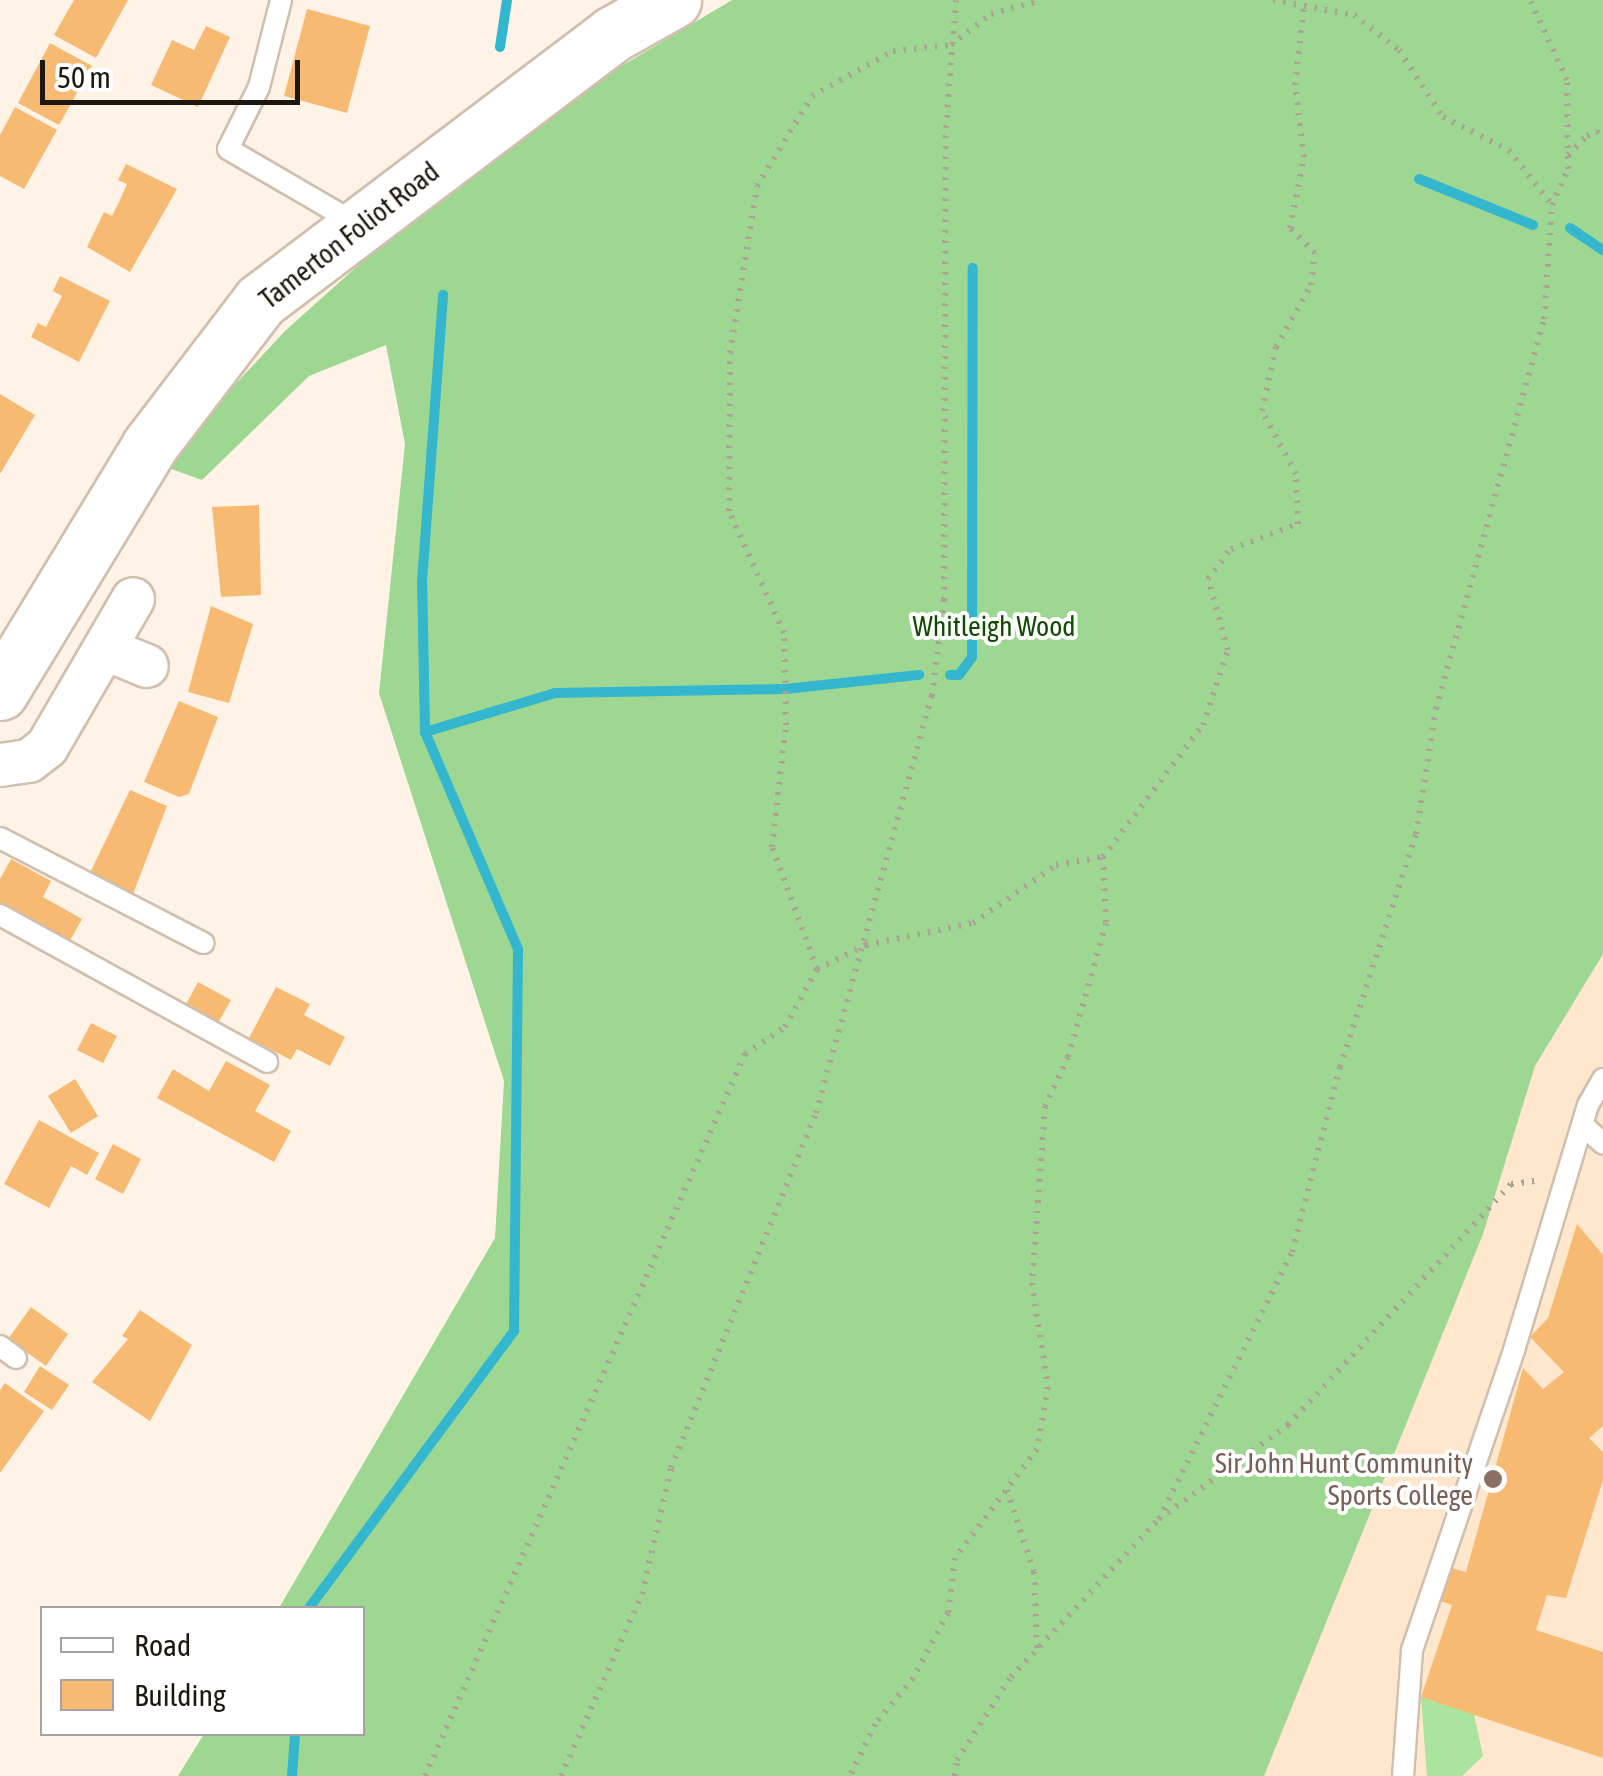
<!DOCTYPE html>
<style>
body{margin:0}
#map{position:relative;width:1603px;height:1776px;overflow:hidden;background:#fff3e7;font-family:"Asap Condensed",sans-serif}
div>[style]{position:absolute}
.built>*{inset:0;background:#ffe7cd}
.green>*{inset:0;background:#aae49e}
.forest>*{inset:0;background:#9dd791}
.stream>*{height:10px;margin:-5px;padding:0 5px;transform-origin:5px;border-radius:5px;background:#35b6cf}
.building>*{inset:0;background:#f6ba72}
.path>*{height:6px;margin-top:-3px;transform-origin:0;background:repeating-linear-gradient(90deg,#aca298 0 2.5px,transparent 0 10.5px)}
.roads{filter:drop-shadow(2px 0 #d0bfac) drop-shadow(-2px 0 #d0bfac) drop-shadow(0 2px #d0bfac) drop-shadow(0 -2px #d0bfac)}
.service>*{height:20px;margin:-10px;padding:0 10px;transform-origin:10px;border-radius:10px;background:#fff}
.minor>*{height:42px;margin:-21px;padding:0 21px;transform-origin:21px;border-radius:21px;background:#fff}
.secondary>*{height:55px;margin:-27.5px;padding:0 27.5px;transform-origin:27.5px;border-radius:27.5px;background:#fff}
.dots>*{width:28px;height:28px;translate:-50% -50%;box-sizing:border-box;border:5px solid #fff;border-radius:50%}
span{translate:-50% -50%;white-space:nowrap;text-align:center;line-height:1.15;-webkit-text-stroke:8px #fff;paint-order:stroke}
.street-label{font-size:28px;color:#1d1710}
.park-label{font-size:28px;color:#114a01}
.education-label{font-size:28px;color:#785e54}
.right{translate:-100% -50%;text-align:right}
.legend{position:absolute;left:40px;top:1606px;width:325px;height:130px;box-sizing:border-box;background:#fff;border:2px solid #a5a29f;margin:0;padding:12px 18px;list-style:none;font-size:30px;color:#1d1710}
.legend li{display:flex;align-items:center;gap:20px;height:50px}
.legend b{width:50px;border:2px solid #a5a29f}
.scale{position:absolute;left:40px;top:60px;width:260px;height:45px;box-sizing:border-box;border:5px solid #1d1710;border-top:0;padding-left:12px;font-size:30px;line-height:35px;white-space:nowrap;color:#1d1710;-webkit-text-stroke:8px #fff;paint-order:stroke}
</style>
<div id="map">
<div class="built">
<div style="clip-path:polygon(1603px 954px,1603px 1776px,1264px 1776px,1483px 1234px,1535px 1066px)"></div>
</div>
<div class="green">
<div style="clip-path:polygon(1421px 1697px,1474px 1714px,1483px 1756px,1462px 1776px,1427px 1776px)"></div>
</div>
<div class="forest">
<div style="clip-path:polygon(732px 0,1603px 0,1603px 954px,1535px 1066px,1483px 1234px,1264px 1776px,178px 1776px,204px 1734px,362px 1734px,362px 1608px,279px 1608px,495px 1238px,504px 1081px,379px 693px,405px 444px,386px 345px,309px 376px,202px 480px,160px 465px,285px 331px,498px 140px)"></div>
</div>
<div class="stream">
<div style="left:500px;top:47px;width:48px;rotate:-81.5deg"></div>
<div style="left:1419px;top:179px;width:123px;rotate:22deg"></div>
<div style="left:1570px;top:228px;width:40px;rotate:34deg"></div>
<div style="left:950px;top:675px;width:9px"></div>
<div style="left:959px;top:675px;width:22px;rotate:-54deg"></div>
<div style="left:972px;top:657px;width:389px;rotate:-89.9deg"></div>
<div style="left:425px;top:732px;width:136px;rotate:-16.7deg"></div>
<div style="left:555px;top:693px;width:230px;rotate:-1deg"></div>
<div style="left:785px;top:689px;width:135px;rotate:-6deg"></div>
<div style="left:309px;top:1608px;width:345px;rotate:-53.5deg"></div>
<div style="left:514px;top:1331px;width:382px;rotate:-89.4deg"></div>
<div style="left:518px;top:949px;width:236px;rotate:-113.2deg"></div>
<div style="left:425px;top:732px;width:150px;rotate:-91.1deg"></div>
<div style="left:422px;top:582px;width:288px;rotate:-85.8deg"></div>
<div style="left:292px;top:1776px;width:42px;rotate:-85.9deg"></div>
</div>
<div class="building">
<div style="clip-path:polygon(74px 0,128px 0,96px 58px,54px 35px)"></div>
<div style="clip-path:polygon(307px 9px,370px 26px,347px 113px,284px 96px)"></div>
<div style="clip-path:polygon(206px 26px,230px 37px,198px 107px,151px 85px,172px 40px,194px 50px)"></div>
<div style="clip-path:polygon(50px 43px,92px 66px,59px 125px,18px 103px)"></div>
<div style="clip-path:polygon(15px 107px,57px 130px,24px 189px,0 176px,0 135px)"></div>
<div style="clip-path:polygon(126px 164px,177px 189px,130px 272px,87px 247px,104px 212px,112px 216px,120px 200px,127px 184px,118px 180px)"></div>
<div style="clip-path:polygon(60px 276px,110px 301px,79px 362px,31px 337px,38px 323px,46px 327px,62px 296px,53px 291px)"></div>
<div style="clip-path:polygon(0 394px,35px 415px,0 474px)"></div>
<div style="clip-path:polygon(259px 505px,261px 595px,221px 597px,212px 507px)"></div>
<div style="clip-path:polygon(211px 606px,253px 624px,229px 703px,188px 692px)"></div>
<div style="clip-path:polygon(179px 701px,218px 717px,189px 794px,179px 797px,144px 782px)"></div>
<div style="clip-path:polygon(130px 790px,167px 806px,131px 899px,87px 879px)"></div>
<div style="clip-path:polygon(11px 859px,51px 881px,43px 897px,82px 919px,67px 946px,0 909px,0 879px)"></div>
<div style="clip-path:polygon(198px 982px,231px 1000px,214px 1030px,182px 1012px)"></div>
<div style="clip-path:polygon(276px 987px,310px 1004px,304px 1015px,345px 1037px,330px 1066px,297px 1049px,291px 1060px,249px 1038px)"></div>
<div style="clip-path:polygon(91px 1023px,117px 1036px,103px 1063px,77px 1050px)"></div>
<div style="clip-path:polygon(226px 1061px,270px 1085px,255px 1111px,291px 1131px,274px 1162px,157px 1098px,173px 1069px,209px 1091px)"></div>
<div style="clip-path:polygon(75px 1079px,98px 1116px,71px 1133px,48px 1096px)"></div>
<div style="clip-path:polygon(39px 1120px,99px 1153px,87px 1175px,71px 1166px,49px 1208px,4px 1184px)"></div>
<div style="clip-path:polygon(113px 1144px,141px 1159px,123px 1194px,95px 1179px)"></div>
<div style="clip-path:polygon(1577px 1224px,1603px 1255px,1603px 1426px,1589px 1438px,1603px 1452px,1603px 1480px,1566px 1598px,1547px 1595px,1536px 1630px,1603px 1652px,1603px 1758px,1421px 1697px,1452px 1605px,1427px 1596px,1438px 1564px,1466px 1572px,1523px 1368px,1543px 1389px,1564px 1372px,1530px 1337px,1548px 1318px)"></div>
<div style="clip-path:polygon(31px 1307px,68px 1334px,46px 1366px,8px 1339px)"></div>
<div style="clip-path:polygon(140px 1310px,192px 1345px,150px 1421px,92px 1382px,128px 1339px,122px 1336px)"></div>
<div style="clip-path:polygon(40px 1366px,69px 1385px,52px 1410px,24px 1392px)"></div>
<div style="clip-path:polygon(5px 1383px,44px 1411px,0 1473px,0 1390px)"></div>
</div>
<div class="path">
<div style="left:1273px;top:0;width:82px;rotate:10.5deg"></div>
<div style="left:1354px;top:15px;width:57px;rotate:37.9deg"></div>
<div style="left:1399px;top:50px;width:80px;rotate:56.7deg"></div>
<div style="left:1443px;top:117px;width:74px;rotate:26.6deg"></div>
<div style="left:1509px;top:150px;width:70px;rotate:52deg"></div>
<div style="left:1568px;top:155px;width:27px;rotate:-45deg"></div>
<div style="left:1587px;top:136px;width:11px;rotate:-27deg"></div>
<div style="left:1597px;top:131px;width:7px;rotate:34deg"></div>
<div style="left:1103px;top:857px;width:166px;rotate:-52.9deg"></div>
<div style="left:1203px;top:725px;width:79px;rotate:-71.6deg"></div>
<div style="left:1228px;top:650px;width:74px;rotate:-105.7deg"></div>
<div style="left:1208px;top:579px;width:38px;rotate:-53deg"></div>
<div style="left:1231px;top:549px;width:72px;rotate:-20.5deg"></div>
<div style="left:1298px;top:524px;width:50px;rotate:-92.3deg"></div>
<div style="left:1296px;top:474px;width:72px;rotate:-118.4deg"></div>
<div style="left:1262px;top:411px;width:66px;rotate:-77.7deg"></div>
<div style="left:1276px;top:347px;width:71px;rotate:-60.6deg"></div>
<div style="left:1311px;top:285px;width:32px;rotate:-83deg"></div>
<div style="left:1315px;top:253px;width:35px;rotate:-135deg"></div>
<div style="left:1290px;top:228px;width:72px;rotate:-78.8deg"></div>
<div style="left:1304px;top:157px;width:73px;rotate:-97.1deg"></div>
<div style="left:1295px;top:85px;width:80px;rotate:-83.5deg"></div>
<div style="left:817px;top:969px;width:55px;rotate:-26.1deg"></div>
<div style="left:866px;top:945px;width:109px;rotate:-11.6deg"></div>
<div style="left:973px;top:923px;width:101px;rotate:-34.9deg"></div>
<div style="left:1056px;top:865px;width:48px;rotate:-9.7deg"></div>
<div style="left:1103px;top:857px;width:66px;rotate:87.4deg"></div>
<div style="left:1106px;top:923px;width:139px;rotate:105.8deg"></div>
<div style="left:1068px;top:1057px;width:54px;rotate:115.1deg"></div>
<div style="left:1045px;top:1106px;width:177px;rotate:94.2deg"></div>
<div style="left:1032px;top:1283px;width:105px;rotate:81.3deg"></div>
<div style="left:1048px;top:1387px;width:63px;rotate:100.1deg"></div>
<div style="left:1037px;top:1449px;width:136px;rotate:127deg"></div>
<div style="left:955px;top:1558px;width:55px;rotate:97.3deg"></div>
<div style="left:948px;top:1613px;width:74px;rotate:118.3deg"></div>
<div style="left:913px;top:1678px;width:60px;rotate:129.6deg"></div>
<div style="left:875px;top:1724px;width:58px;rotate:115.7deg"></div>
<div style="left:1007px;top:1490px;width:86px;rotate:71.8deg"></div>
<div style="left:1034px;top:1572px;width:76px;rotate:87.7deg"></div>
<div style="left:1159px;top:1519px;width:298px;rotate:-63.5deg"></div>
<div style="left:1292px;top:1252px;width:191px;rotate:-75.5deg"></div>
<div style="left:1340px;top:1067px;width:245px;rotate:-71.9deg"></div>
<div style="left:1416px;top:834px;width:127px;rotate:-80.9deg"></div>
<div style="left:1436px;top:709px;width:405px;rotate:-74.5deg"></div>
<div style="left:1544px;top:319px;width:114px;rotate:-86deg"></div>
<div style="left:1552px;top:205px;width:39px;rotate:-66deg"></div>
<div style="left:1568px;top:169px;width:89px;rotate:-90.6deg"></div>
<div style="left:1567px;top:80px;width:88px;rotate:-114.8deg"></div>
<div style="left:425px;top:1776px;width:790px;rotate:-66.1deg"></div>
<div style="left:745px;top:1054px;width:48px;rotate:-34deg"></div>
<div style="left:785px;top:1027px;width:66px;rotate:-61.1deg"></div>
<div style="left:817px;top:969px;width:130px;rotate:-110.2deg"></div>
<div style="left:772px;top:847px;width:123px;rotate:-83.5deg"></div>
<div style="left:786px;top:725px;width:92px;rotate:-91.2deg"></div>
<div style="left:784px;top:633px;width:134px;rotate:-114.3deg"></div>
<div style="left:729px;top:511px;width:158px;rotate:-89.6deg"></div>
<div style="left:730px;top:353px;width:169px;rotate:-80.8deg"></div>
<div style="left:757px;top:186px;width:105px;rotate:-58.6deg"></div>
<div style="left:812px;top:96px;width:93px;rotate:-29.1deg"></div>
<div style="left:893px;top:51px;width:58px;rotate:-5.9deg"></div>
<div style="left:951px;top:45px;width:51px;rotate:-37.8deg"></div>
<div style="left:991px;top:14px;width:52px;rotate:-15.6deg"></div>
<div style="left:561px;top:1776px;width:199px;rotate:-66deg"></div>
<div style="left:642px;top:1594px;width:129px;rotate:-77deg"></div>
<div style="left:671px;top:1468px;width:383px;rotate:-67.8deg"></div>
<div style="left:816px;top:1113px;width:433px;rotate:-74.5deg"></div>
<div style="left:932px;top:696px;width:97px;rotate:-82.9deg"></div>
<div style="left:944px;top:600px;width:472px;rotate:-89.8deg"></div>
<div style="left:946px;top:128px;width:128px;rotate:-85.5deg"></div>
<div style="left:955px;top:1776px;width:16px;rotate:-83deg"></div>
<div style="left:957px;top:1760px;width:99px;rotate:-57deg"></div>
<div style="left:1011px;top:1677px;width:216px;rotate:-46.9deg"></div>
<div style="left:1159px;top:1519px;width:160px;rotate:-36.1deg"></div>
<div style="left:1288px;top:1425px;width:328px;rotate:-47.2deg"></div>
<div style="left:1511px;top:1184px;width:26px;rotate:-7deg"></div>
</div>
<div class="roads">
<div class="service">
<div style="left:281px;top:0;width:90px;rotate:104.2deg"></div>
<div style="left:259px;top:87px;width:69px;rotate:116.6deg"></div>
<div style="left:228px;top:149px;width:149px;rotate:30.2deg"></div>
<div style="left:0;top:838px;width:229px;rotate:27.3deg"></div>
<div style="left:0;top:915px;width:305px;rotate:28.8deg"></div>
<div style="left:1584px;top:1126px;width:26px;rotate:43deg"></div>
<div style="left:0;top:1346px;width:20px;rotate:37deg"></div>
<div style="left:1403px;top:1776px;width:126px;rotate:-85.9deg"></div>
<div style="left:1412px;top:1650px;width:317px;rotate:-71.2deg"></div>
<div style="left:1514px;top:1350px;width:256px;rotate:-73.2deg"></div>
<div style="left:1588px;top:1105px;width:30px;rotate:-60deg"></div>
</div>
<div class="minor">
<div style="left:105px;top:649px;width:45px;rotate:22deg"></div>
<div style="left:0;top:765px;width:29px;rotate:-8deg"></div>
<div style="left:29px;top:761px;width:23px;rotate:-38deg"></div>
<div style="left:47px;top:747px;width:171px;rotate:-59.8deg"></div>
</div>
<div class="secondary">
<div style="left:0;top:692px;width:289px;rotate:-58.7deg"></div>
<div style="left:150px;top:445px;width:181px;rotate:-52.6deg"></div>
<div style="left:260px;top:301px;width:443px;rotate:-37.1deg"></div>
<div style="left:613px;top:34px;width:69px;rotate:-29.5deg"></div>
</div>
</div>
<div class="dots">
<div style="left:1493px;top:1479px;background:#8d6e63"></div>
</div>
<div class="street-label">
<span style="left:349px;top:235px;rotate:-38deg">Tamerton Foliot Road</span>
</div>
<div class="park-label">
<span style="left:994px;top:626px">Whitleigh Wood</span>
</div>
<div class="education-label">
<span class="right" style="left:1473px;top:1479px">Sir John Hunt Community<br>Sports College</span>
</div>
<ul class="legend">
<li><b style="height:12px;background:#fff"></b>Road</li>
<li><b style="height:28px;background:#f6ba72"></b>Building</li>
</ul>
<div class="scale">50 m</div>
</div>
